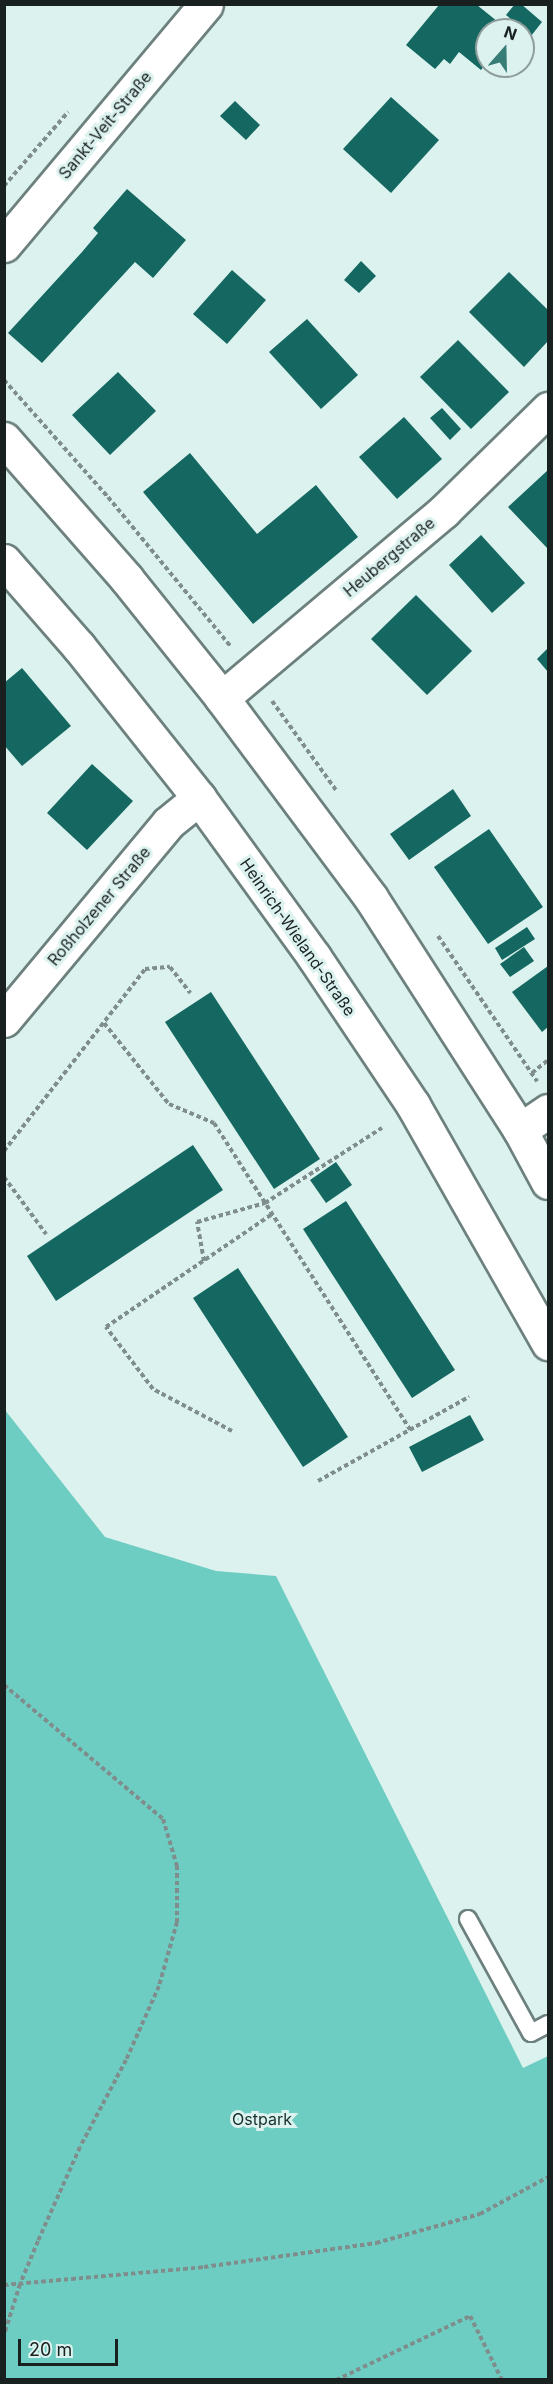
<!DOCTYPE html>
<meta charset="utf-8">
<style>
body{margin:0}
#map{position:relative;width:553px;height:2384px;overflow:hidden;background:#dcf2ee;font-family:Inter,sans-serif}
div>[style]{position:absolute}
.green>*{inset:0;background:#6ecdc2}
.building>*{inset:0;background:#156861}
.path>*{height:4px;margin-top:-2px;transform-origin:0;background:repeating-linear-gradient(90deg,#7f8e8c 0 4.5px,transparent 0 7.5px)}
.roads{filter:drop-shadow(2px 0 #6c807d) drop-shadow(-2px 0 #6c807d) drop-shadow(0 2px #6c807d) drop-shadow(0 -2px #6c807d)}
.service>*{height:16px;margin:-8px;padding:0 8px;transform-origin:8px;border-radius:8px;background:#fff}
.minor>*{height:33px;margin:-16.5px;padding:0 16.5px;transform-origin:16.5px;border-radius:16.5px;background:#fff}
.tertiary>*{height:33px;margin:-16.5px;padding:0 16.5px;transform-origin:16.5px;border-radius:16.5px;background:#fff}
.secondary>*{height:33px;margin:-16.5px;padding:0 16.5px;transform-origin:16.5px;border-radius:16.5px;background:#fff}
span{translate:-50% -50%;white-space:nowrap;text-align:center;line-height:1.15;-webkit-text-stroke:6px #dcf2ee;paint-order:stroke}
.street-label{font-size:16px;color:#192120}
.park-label{font-size:16px;color:#162f2c}
.frame{position:absolute;inset:0;border:6px solid #192120;pointer-events:none}
.north{position:absolute;left:475px;top:18px;width:60px;height:60px;box-sizing:border-box;background:#dcf2ee;border:2px solid #8e9e9c;border-radius:50%;rotate:20deg;font-size:16px;font-weight:700;line-height:24px;text-align:center;color:#192120}
.north::after{content:'';display:block;margin:auto;width:21px;height:27px;background:#367d76;clip-path:polygon(50% 0,100% 100%,50% 72%,0 100%)}
.scale{position:absolute;left:18px;top:2339px;width:100px;height:27px;box-sizing:border-box;border:3px solid #192120;border-top:0;padding-left:8px;font-size:18px;line-height:21px;white-space:nowrap;color:#192120;-webkit-text-stroke:4px #dcf2ee;paint-order:stroke}
</style>
<div id="map">
<div class="green">
<div style="clip-path:polygon(5px 1410px,105px 1537px,216px 1571px,276px 1576px,523px 2068px,548px 2056px,548px 2379px,5px 2379px)"></div>
</div>
<div class="building">
<div style="clip-path:polygon(515px 4px,521px 4px,542px 22px,531px 36px,506px 15px)"></div>
<div style="clip-path:polygon(439px 5px,477px 5px,508px 30px,487px 30px,487px 63px,481px 70px,459px 52px,450px 64px,444px 59px,435px 69px,406px 45px)"></div>
<div style="clip-path:polygon(391px 97px,439px 140px,391px 193px,343px 149px)"></div>
<div style="clip-path:polygon(235px 101px,260px 125px,246px 140px,220px 116px)"></div>
<div style="clip-path:polygon(127px 189px,186px 240px,153px 278px,135px 262px,42px 363px,8px 333px,82px 252px,98px 233px,93px 228px)"></div>
<div style="clip-path:polygon(361px 261px,376px 276px,359px 293px,344px 280px)"></div>
<div style="clip-path:polygon(232px 270px,266px 300px,227px 344px,193px 314px)"></div>
<div style="clip-path:polygon(509px 272px,548px 310px,548px 341px,524px 367px,469px 312px)"></div>
<div style="clip-path:polygon(307px 319px,358px 375px,321px 409px,269px 352px)"></div>
<div style="clip-path:polygon(458px 340px,509px 392px,471px 429px,420px 377px)"></div>
<div style="clip-path:polygon(118px 372px,156px 411px,110px 455px,72px 415px)"></div>
<div style="clip-path:polygon(442px 408px,461px 429px,450px 440px,430px 418px)"></div>
<div style="clip-path:polygon(404px 417px,442px 459px,397px 499px,359px 457px)"></div>
<div style="clip-path:polygon(190px 453px,257px 534px,316px 485px,358px 537px,253px 624px,143px 492px)"></div>
<div style="clip-path:polygon(548px 470px,548px 549px,508px 507px)"></div>
<div style="clip-path:polygon(481px 535px,525px 583px,492px 613px,449px 565px)"></div>
<div style="clip-path:polygon(416px 595px,472px 651px,427px 695px,371px 639px)"></div>
<div style="clip-path:polygon(548px 648px,548px 672px,537px 659px)"></div>
<div style="clip-path:polygon(22px 668px,71px 726px,22px 766px,4px 745px,4px 683px)"></div>
<div style="clip-path:polygon(92px 764px,133px 801px,87px 850px,47px 813px)"></div>
<div style="clip-path:polygon(453px 789px,471px 816px,409px 860px,390px 834px)"></div>
<div style="clip-path:polygon(489px 829px,543px 907px,488px 944px,434px 867px)"></div>
<div style="clip-path:polygon(527px 927px,535px 939px,502px 960px,495px 948px)"></div>
<div style="clip-path:polygon(524px 947px,534px 961px,510px 977px,500px 964px)"></div>
<div style="clip-path:polygon(548px 966px,548px 1027px,542px 1032px,512px 992px)"></div>
<div style="clip-path:polygon(211px 992px,320px 1159px,274px 1189px,165px 1022px)"></div>
<div style="clip-path:polygon(193px 1145px,223px 1190px,56px 1301px,27px 1256px)"></div>
<div style="clip-path:polygon(336px 1162px,352px 1185px,326px 1203px,310px 1180px)"></div>
<div style="clip-path:polygon(346px 1201px,455px 1370px,412px 1398px,303px 1229px)"></div>
<div style="clip-path:polygon(238px 1268px,348px 1437px,303px 1467px,193px 1298px)"></div>
<div style="clip-path:polygon(470px 1415px,484px 1440px,422px 1472px,409px 1447px)"></div>
</div>
<div class="path">
<div style="left:4px;top:186px;width:98px;rotate:-49.1deg"></div>
<div style="left:4px;top:380px;width:157px;rotate:48.4deg"></div>
<div style="left:108px;top:497px;width:194px;rotate:50.6deg"></div>
<div style="left:272px;top:701px;width:110px;rotate:54.3deg"></div>
<div style="left:438px;top:936px;width:176px;rotate:55.7deg"></div>
<div style="left:104px;top:1023px;width:104px;rotate:51.3deg"></div>
<div style="left:169px;top:1104px;width:49px;rotate:22.9deg"></div>
<div style="left:214px;top:1123px;width:364px;rotate:57.4deg"></div>
<div style="left:532px;top:1073px;width:21px;rotate:-39deg"></div>
<div style="left:4px;top:1151px;width:230px;rotate:-52.2deg"></div>
<div style="left:145px;top:969px;width:25px;rotate:-5deg"></div>
<div style="left:170px;top:967px;width:33px;rotate:52deg"></div>
<div style="left:4px;top:1177px;width:71px;rotate:53.6deg"></div>
<div style="left:204px;top:1261px;width:40px;rotate:-100deg"></div>
<div style="left:197px;top:1222px;width:71px;rotate:-15.6deg"></div>
<div style="left:265px;top:1203px;width:139px;rotate:-32.7deg"></div>
<div style="left:232px;top:1431px;width:89px;rotate:-152deg"></div>
<div style="left:153px;top:1389px;width:78px;rotate:-127.2deg"></div>
<div style="left:106px;top:1327px;width:201px;rotate:-34.2deg"></div>
<div style="left:318px;top:1481px;width:173px;rotate:-29.1deg"></div>
<div style="left:4px;top:1685px;width:208px;rotate:40.1deg"></div>
<div style="left:163px;top:1819px;width:49px;rotate:73.4deg"></div>
<div style="left:177px;top:1866px;width:56px;rotate:90deg"></div>
<div style="left:177px;top:1922px;width:66px;rotate:105.7deg"></div>
<div style="left:159px;top:1986px;width:81px;rotate:114deg"></div>
<div style="left:126px;top:2060px;width:98px;rotate:117.9deg"></div>
<div style="left:80px;top:2147px;width:103px;rotate:114.1deg"></div>
<div style="left:38px;top:2241px;width:47px;rotate:112.7deg"></div>
<div style="left:20px;top:2284px;width:53px;rotate:107.4deg"></div>
<div style="left:4px;top:2285px;width:201px;rotate:-5.1deg"></div>
<div style="left:204px;top:2267px;width:174px;rotate:-7.9deg"></div>
<div style="left:376px;top:2243px;width:108px;rotate:-15.6deg"></div>
<div style="left:480px;top:2214px;width:77px;rotate:-28.6deg"></div>
<div style="left:336px;top:2380px;width:148px;rotate:-25.5deg"></div>
<div style="left:470px;top:2316px;width:72px;rotate:63.4deg"></div>
</div>
<div class="roads">
<div class="service">
<div style="left:468px;top:1919px;width:130px;rotate:61.1deg"></div>
<div style="left:531px;top:2033px;width:19px;rotate:-28deg"></div>
</div>
<div class="minor">
<div style="left:222px;top:698px;width:290px;rotate:-40.1deg"></div>
<div style="left:444px;top:511px;width:146px;rotate:-44.4deg"></div>
<div style="left:4px;top:1020px;width:256px;rotate:-50.2deg"></div>
<div style="left:168px;top:823px;width:40px;rotate:-39deg"></div>
<div style="left:520px;top:1130px;width:34px;rotate:-34deg"></div>
</div>
<div class="tertiary">
<div style="left:4px;top:245px;width:314px;rotate:-50deg"></div>
</div>
<div class="secondary">
<div style="left:4px;top:439px;width:185px;rotate:48.7deg"></div>
<div style="left:126px;top:578px;width:154px;rotate:51.3deg"></div>
<div style="left:222px;top:698px;width:249px;rotate:53.3deg"></div>
<div style="left:371px;top:898px;width:276px;rotate:57.3deg"></div>
<div style="left:520px;top:1130px;width:59px;rotate:61.7deg"></div>
<div style="left:4px;top:561px;width:114px;rotate:48.9deg"></div>
<div style="left:79px;top:647px;width:193px;rotate:51.5deg"></div>
<div style="left:199px;top:798px;width:196px;rotate:54.1deg"></div>
<div style="left:314px;top:957px;width:178px;rotate:56.2deg"></div>
<div style="left:413px;top:1105px;width:274px;rotate:60.4deg"></div>
</div>
</div>
<div class="street-label">
<span style="left:105px;top:125px;rotate:-50deg">Sankt-Veit-Straße</span>
<span style="left:389px;top:557px;rotate:-40deg">Heubergstraße</span>
<span style="left:99px;top:906px;rotate:-50deg">Roßholzener Straße</span>
<span style="left:298px;top:937px;rotate:55deg">Heinrich-Wieland-Straße</span>
</div>
<div class="park-label">
<span style="left:262px;top:2119px">Ostpark</span>
</div>
<div class="frame"></div>
<div class="north">N</div>
<div class="scale">20 m</div>
</div>
